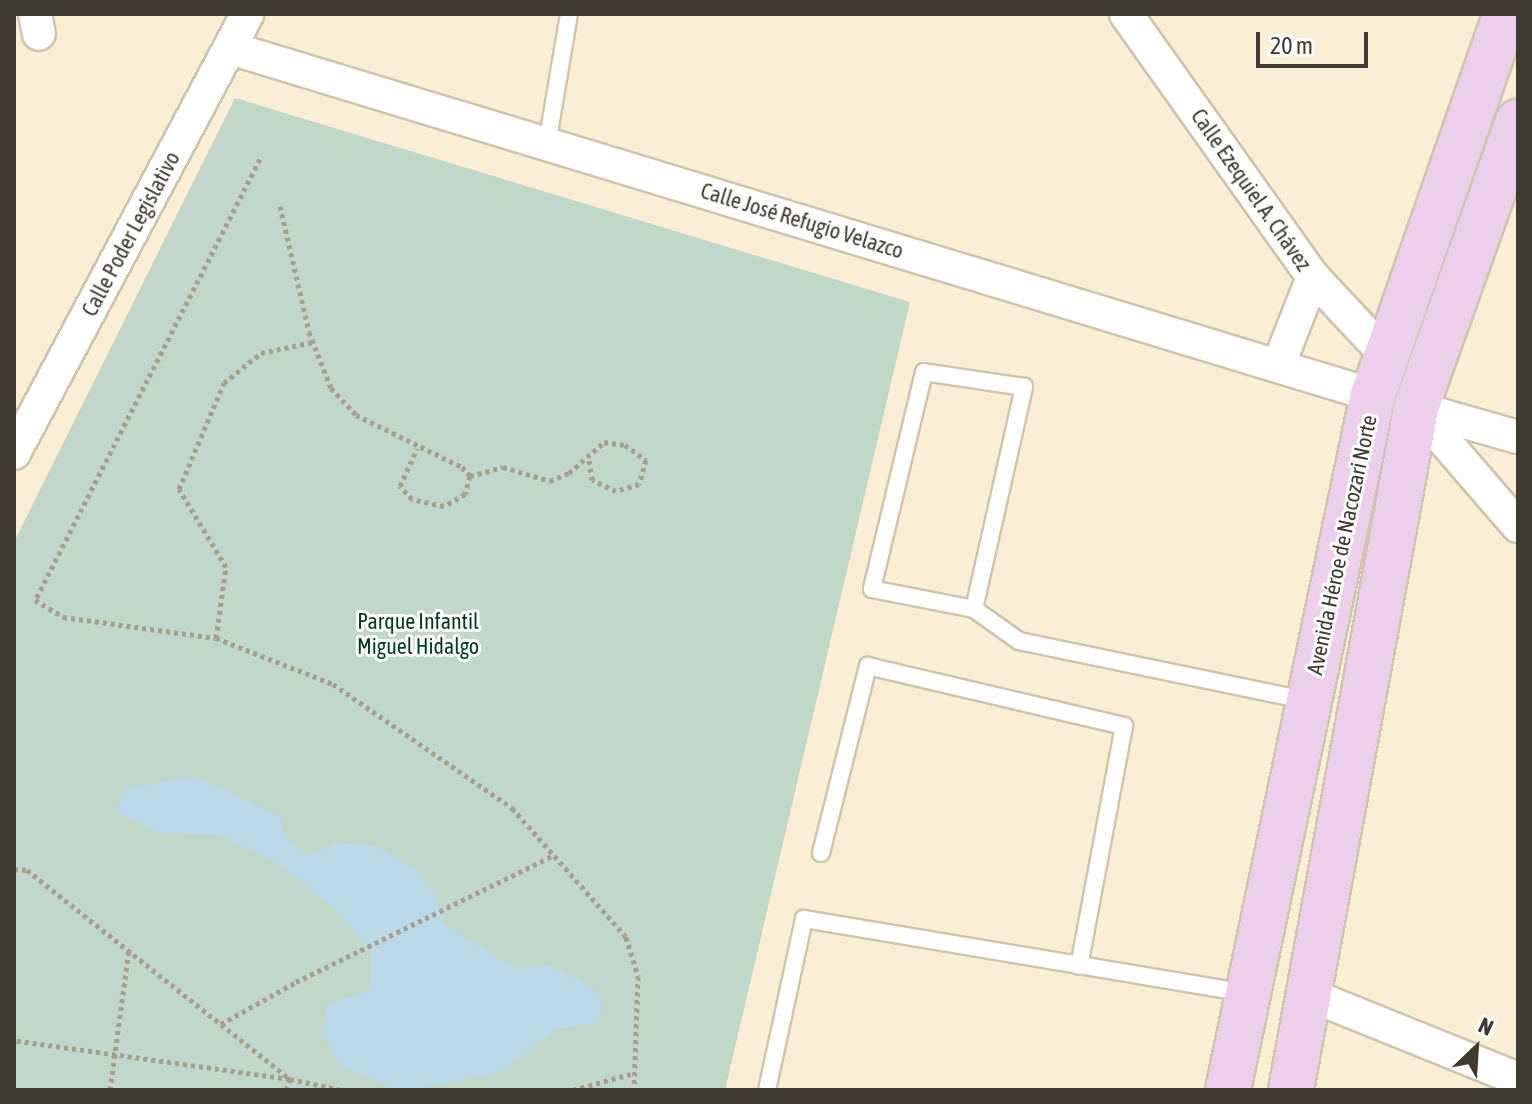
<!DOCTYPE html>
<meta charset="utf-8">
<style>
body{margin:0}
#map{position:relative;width:1532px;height:1104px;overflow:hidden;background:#faefd5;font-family:"Asap Condensed",sans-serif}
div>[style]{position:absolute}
.green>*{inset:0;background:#c0d7c9}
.water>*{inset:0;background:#badaea}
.path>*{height:5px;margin-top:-2.5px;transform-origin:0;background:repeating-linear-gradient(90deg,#a79f8c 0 4px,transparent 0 8px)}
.roads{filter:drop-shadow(2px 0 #cfc5ac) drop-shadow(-2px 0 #cfc5ac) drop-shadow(0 2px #cfc5ac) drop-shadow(0 -2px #cfc5ac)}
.service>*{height:16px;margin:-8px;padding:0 8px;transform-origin:8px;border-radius:8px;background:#fff}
.minor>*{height:32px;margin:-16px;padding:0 16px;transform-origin:16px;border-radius:16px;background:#fff}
.secondary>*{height:44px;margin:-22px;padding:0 22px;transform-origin:22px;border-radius:22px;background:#eecfeb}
span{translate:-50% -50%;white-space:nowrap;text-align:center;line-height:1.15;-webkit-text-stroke:6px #fff;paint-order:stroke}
.street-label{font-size:22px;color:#3f3b31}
.park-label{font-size:22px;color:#013a22}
.frame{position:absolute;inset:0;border:16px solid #3f3b31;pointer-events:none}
.north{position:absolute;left:1436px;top:1008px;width:80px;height:80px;-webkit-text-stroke:6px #fff;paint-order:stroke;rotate:25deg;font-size:22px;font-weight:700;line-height:32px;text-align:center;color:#3f3b31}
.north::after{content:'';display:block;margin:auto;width:28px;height:36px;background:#3f3b31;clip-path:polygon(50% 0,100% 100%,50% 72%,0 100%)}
.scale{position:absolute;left:1256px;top:32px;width:112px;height:36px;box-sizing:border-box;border:4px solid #3f3b31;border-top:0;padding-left:10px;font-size:24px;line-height:28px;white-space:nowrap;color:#3f3b31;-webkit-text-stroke:6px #fff;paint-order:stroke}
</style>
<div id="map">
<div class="green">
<div style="clip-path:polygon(235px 98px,910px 302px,725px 1090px,14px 1090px,14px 542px)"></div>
</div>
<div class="water">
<div style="clip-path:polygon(195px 776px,280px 816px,284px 837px,307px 856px,336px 843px,376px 846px,415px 869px,437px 896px,445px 925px,517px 969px,548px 965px,594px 988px,604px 1006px,596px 1023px,556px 1029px,500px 1072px,412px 1090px,396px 1090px,340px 1065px,323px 1036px,326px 1004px,370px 991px,371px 951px,337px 911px,278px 863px,218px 835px,158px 833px,115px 811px,125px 789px)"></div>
</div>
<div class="path">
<div style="left:260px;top:159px;width:495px;rotate:117deg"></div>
<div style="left:35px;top:600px;width:33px;rotate:31deg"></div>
<div style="left:63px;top:617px;width:154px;rotate:7.8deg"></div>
<div style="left:216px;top:638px;width:126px;rotate:21.5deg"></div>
<div style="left:333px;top:684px;width:218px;rotate:34.7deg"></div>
<div style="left:512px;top:808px;width:172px;rotate:48.5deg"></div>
<div style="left:626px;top:937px;width:41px;rotate:72.9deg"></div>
<div style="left:638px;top:976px;width:114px;rotate:92deg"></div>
<div style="left:280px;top:206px;width:129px;rotate:77deg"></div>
<div style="left:309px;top:332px;width:60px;rotate:68.6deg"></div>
<div style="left:331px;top:388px;width:37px;rotate:47deg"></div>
<div style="left:356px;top:415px;width:118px;rotate:26.1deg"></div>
<div style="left:462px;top:467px;width:12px;rotate:48deg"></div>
<div style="left:470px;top:476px;width:19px;rotate:106deg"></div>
<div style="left:465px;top:494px;width:24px;rotate:150deg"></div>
<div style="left:444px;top:506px;width:33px;rotate:-168deg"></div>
<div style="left:412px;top:499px;width:18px;rotate:-133deg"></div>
<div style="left:400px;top:486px;width:41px;rotate:-65.3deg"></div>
<div style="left:470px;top:476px;width:34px;rotate:-15deg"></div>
<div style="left:503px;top:467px;width:49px;rotate:16.6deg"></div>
<div style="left:550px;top:481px;width:21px;rotate:-23deg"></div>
<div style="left:569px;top:473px;width:47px;rotate:-41.5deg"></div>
<div style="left:604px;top:442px;width:21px;rotate:8deg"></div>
<div style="left:625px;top:445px;width:26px;rotate:36deg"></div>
<div style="left:646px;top:460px;width:25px;rotate:106deg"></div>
<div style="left:639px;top:484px;width:24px;rotate:163deg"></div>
<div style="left:616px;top:491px;width:26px;rotate:-155deg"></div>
<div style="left:592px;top:480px;width:22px;rotate:-98deg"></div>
<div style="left:216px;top:638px;width:72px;rotate:-82deg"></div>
<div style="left:226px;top:567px;width:91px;rotate:-121.1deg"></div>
<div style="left:179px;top:489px;width:115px;rotate:-67deg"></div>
<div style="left:224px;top:383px;width:48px;rotate:-39deg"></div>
<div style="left:261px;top:353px;width:53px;rotate:-11.9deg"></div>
<div style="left:14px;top:869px;width:13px;rotate:4deg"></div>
<div style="left:27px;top:870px;width:336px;rotate:38.5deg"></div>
<div style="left:290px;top:1079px;width:279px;rotate:-172deg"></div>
<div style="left:221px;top:1024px;width:86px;rotate:-29.2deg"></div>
<div style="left:296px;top:982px;width:288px;rotate:-26.2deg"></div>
<div style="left:110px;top:1090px;width:142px;rotate:-82.3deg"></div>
<div style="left:286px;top:1090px;width:12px;rotate:-70deg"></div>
<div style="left:290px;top:1079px;width:52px;rotate:12.2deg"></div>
<div style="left:573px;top:1090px;width:63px;rotate:-15.6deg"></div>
</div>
<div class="roads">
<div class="service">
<div style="left:547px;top:144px;width:132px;rotate:-80.4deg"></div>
<div style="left:974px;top:609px;width:228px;rotate:-77.3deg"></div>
<div style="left:1024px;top:387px;width:101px;rotate:-171.5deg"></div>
<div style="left:924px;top:372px;width:223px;rotate:103.5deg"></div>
<div style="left:872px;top:589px;width:104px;rotate:11.1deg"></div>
<div style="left:974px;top:609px;width:55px;rotate:35.4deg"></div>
<div style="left:1019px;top:641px;width:295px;rotate:11.7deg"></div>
<div style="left:821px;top:853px;width:193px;rotate:-75.9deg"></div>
<div style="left:868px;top:666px;width:263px;rotate:13.2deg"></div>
<div style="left:1124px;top:726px;width:244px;rotate:100.6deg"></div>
<div style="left:767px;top:1090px;width:175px;rotate:-77.8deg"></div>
<div style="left:804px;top:919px;width:448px;rotate:9.5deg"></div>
</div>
<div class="minor">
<div style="left:35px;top:14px;width:20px;rotate:79deg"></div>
<div style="left:1126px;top:14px;width:323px;rotate:54.6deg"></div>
<div style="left:1313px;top:277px;width:110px;rotate:46.8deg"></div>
<div style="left:230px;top:48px;width:1195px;rotate:16.89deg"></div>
<div style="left:1278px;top:366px;width:96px;rotate:-68.5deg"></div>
<div style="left:1416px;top:408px;width:156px;rotate:49.2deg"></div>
<div style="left:1416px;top:408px;width:106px;rotate:15.9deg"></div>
<div style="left:14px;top:453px;width:497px;rotate:-62deg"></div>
<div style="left:1310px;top:995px;width:224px;rotate:22deg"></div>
</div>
<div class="secondary">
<div style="left:1228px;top:1090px;width:710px;rotate:-78.22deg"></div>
<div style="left:1373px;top:395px;width:404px;rotate:-70.8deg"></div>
<div style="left:1291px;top:1090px;width:693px;rotate:-79.61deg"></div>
<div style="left:1416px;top:408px;width:304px;rotate:-70.4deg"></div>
</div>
</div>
<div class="street-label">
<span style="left:1251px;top:190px;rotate:55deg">Calle Ezequiel A. Chávez</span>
<span style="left:802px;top:221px;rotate:17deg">Calle José Refugio Velazco</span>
<span style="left:131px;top:234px;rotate:-62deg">Calle Poder Legislativo</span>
<span style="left:1342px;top:545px;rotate:-78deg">Avenida Héroe de Nacozari Norte</span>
</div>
<div class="park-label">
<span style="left:418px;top:634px">Parque Infantil<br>Miguel Hidalgo</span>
</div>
<div class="frame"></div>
<div class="north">N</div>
<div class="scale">20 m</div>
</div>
